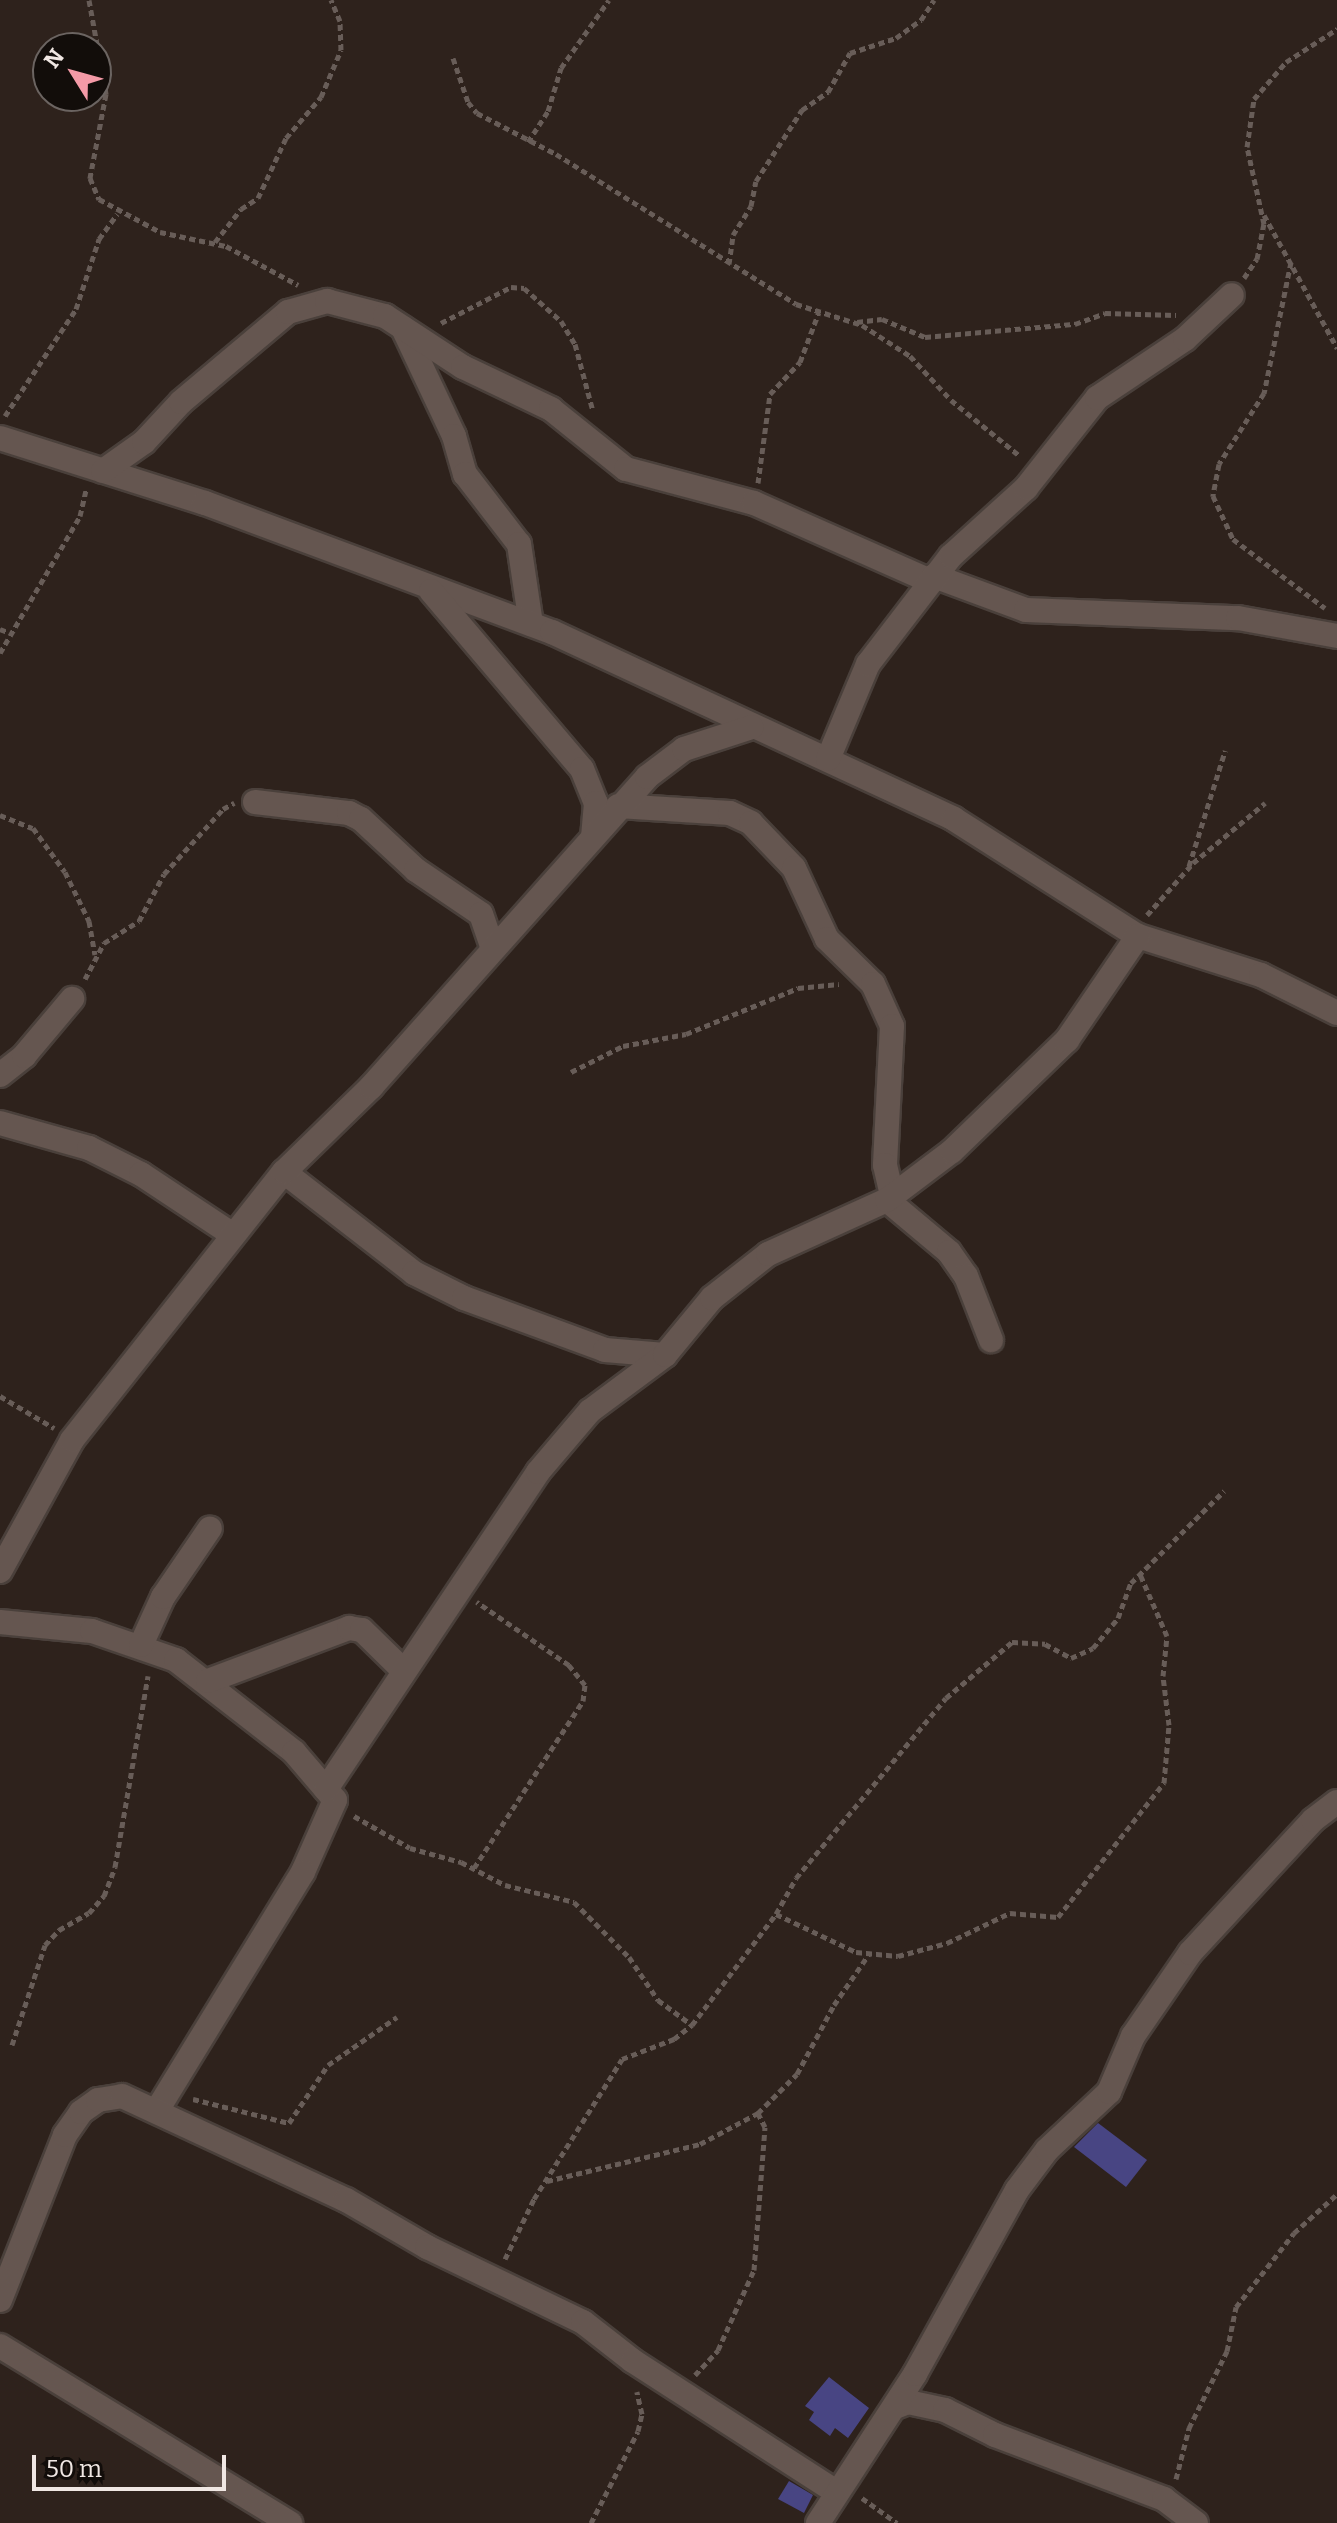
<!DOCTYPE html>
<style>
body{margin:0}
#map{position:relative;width:1337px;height:2523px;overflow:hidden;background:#2e221c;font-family:Bitter,serif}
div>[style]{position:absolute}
.building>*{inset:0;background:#484583}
.path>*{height:5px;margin-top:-2.5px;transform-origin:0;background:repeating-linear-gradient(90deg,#685d58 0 6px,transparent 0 10px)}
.roads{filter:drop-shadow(2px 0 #4a403b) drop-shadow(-2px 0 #4a403b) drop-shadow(0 2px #4a403b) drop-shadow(0 -2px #4a403b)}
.street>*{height:24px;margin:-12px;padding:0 12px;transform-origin:12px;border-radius:12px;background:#655650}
span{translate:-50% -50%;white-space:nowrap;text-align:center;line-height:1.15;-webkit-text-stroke:6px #120d0a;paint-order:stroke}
.north{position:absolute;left:32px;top:32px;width:80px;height:80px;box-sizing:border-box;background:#120d0a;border:2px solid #6b6461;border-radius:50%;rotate:307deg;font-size:22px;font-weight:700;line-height:32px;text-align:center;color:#f0e7e3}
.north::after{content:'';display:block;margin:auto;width:28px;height:36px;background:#f49aa7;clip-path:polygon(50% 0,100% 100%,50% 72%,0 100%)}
.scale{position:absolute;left:32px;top:2455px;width:194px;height:36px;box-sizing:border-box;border:4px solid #f0e7e3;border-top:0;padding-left:10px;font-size:24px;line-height:28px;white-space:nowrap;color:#f0e7e3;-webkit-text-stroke:6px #120d0a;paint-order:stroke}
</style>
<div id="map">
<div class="building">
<div style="clip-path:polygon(1098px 2123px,1147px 2160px,1126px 2187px,1074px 2147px)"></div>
<div style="clip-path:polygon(829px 2377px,869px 2408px,848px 2438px,835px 2428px,830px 2436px,809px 2420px,814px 2412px,805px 2406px)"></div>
<div style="clip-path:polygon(789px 2481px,813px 2495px,804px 2513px,778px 2499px)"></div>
</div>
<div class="path">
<div style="left:89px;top:0;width:96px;rotate:79.7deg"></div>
<div style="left:106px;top:94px;width:86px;rotate:100.8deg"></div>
<div style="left:90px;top:178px;width:23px;rotate:67deg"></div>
<div style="left:99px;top:199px;width:69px;rotate:28.4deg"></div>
<div style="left:160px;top:232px;width:67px;rotate:12deg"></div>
<div style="left:226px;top:246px;width:82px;rotate:28.4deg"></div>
<div style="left:453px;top:58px;width:46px;rotate:71.2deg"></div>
<div style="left:468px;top:102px;width:14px;rotate:51deg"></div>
<div style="left:477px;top:113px;width:89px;rotate:27.4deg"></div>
<div style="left:556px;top:154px;width:283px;rotate:32deg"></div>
<div style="left:796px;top:304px;width:69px;rotate:17.7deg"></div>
<div style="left:862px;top:325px;width:57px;rotate:32.9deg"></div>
<div style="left:910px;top:356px;width:60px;rotate:47deg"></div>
<div style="left:951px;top:400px;width:89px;rotate:39.1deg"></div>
<div style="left:528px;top:142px;width:37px;rotate:-57deg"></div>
<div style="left:548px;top:111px;width:45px;rotate:-73.2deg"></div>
<div style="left:561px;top:68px;width:83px;rotate:-54.8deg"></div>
<div style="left:1264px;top:215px;width:152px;rotate:61.2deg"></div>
<div style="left:215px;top:242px;width:42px;rotate:-51.8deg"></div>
<div style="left:241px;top:209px;width:20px;rotate:-33deg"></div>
<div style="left:258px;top:198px;width:66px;rotate:-65deg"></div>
<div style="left:286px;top:138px;width:54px;rotate:-49.5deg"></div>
<div style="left:321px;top:97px;width:51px;rotate:-66.9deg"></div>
<div style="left:341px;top:50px;width:29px;rotate:-92deg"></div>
<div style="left:340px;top:21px;width:23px;rotate:-113deg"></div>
<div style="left:1291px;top:262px;width:134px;rotate:101.6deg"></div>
<div style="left:1264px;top:393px;width:84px;rotate:122.4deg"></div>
<div style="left:1219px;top:464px;width:33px;rotate:101deg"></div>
<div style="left:1213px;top:496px;width:47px;rotate:65.1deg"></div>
<div style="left:1233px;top:539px;width:115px;rotate:36.9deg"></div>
<div style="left:729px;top:264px;width:29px;rotate:-82deg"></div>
<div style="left:733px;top:235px;width:34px;rotate:-58deg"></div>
<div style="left:751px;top:206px;width:25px;rotate:-79deg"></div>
<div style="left:756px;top:181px;width:85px;rotate:-57.1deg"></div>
<div style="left:802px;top:110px;width:32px;rotate:-35deg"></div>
<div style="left:828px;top:92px;width:45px;rotate:-60.6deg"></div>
<div style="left:850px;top:53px;width:48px;rotate:-18.1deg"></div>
<div style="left:896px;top:38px;width:31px;rotate:-36deg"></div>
<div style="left:921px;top:20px;width:24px;rotate:-57deg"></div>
<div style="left:1244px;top:278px;width:23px;rotate:-56deg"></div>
<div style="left:1257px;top:259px;width:36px;rotate:-79deg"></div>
<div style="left:1264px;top:224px;width:79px;rotate:-102.4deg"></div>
<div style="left:1247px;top:147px;width:49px;rotate:-81.7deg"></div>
<div style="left:1254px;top:99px;width:49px;rotate:-49.1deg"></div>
<div style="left:1286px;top:62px;width:61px;rotate:-32.9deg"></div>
<div style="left:857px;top:322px;width:25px;rotate:-7deg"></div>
<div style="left:882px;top:319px;width:47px;rotate:22.7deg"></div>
<div style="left:925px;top:337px;width:151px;rotate:-5deg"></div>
<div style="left:1075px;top:324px;width:32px;rotate:-20deg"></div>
<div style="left:1105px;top:313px;width:71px;rotate:1.6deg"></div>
<div style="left:441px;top:323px;width:79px;rotate:-27.2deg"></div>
<div style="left:511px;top:287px;width:13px;rotate:4deg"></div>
<div style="left:524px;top:288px;width:50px;rotate:41.7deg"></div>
<div style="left:561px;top:321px;width:27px;rotate:59deg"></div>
<div style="left:575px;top:344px;width:69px;rotate:75deg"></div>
<div style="left:5px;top:416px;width:128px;rotate:-56.4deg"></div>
<div style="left:76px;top:309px;width:74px;rotate:-71.8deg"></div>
<div style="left:99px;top:239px;width:31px;rotate:-54deg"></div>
<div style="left:758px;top:483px;width:90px;rotate:-82.3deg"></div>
<div style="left:770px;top:394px;width:44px;rotate:-46.8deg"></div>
<div style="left:800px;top:362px;width:53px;rotate:-69.2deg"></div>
<div style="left:0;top:629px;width:14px;rotate:21deg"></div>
<div style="left:0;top:653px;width:159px;rotate:-59.7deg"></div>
<div style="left:80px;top:516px;width:28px;rotate:-77deg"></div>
<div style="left:0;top:815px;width:35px;rotate:22deg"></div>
<div style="left:33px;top:828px;width:54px;rotate:54deg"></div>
<div style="left:65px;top:872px;width:55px;rotate:63.9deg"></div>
<div style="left:89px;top:921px;width:34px;rotate:80deg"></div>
<div style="left:1189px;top:866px;width:121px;rotate:-72.6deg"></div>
<div style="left:1147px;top:915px;width:69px;rotate:-48.5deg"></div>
<div style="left:1193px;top:863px;width:94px;rotate:-39.8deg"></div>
<div style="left:85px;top:979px;width:41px;rotate:-62.2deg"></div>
<div style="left:104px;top:943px;width:41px;rotate:-32.2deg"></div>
<div style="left:139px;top:921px;width:53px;rotate:-62deg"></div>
<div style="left:164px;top:874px;width:88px;rotate:-47.8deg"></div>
<div style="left:223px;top:809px;width:13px;rotate:-29deg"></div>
<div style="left:571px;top:1072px;width:58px;rotate:-26.6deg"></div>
<div style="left:623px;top:1046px;width:64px;rotate:-10.8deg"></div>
<div style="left:686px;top:1034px;width:121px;rotate:-22.3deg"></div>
<div style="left:798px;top:988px;width:41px;rotate:-5.6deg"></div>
<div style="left:0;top:1396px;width:63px;rotate:30.7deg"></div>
<div style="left:354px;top:1816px;width:64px;rotate:29.7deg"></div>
<div style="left:410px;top:1848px;width:53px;rotate:15.4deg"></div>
<div style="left:461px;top:1862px;width:50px;rotate:27.6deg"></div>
<div style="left:505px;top:1885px;width:71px;rotate:13.8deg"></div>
<div style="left:574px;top:1902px;width:78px;rotate:45deg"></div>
<div style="left:629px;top:1957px;width:52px;rotate:56deg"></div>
<div style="left:658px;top:2000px;width:42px;rotate:36.3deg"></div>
<div style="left:474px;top:1868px;width:199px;rotate:-56.9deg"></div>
<div style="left:583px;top:1701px;width:16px;rotate:-83deg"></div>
<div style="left:585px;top:1685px;width:26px;rotate:-129deg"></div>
<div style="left:569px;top:1665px;width:112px;rotate:-145.6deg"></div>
<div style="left:776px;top:1914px;width:89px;rotate:25.4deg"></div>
<div style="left:856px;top:1952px;width:42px;rotate:5.4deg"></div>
<div style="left:898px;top:1956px;width:51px;rotate:-14.9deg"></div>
<div style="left:947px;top:1943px;width:70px;rotate:-25.5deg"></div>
<div style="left:1010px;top:1913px;width:48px;rotate:4.8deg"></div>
<div style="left:1058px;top:1917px;width:171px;rotate:-51.7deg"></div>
<div style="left:1164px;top:1783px;width:58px;rotate:-85.1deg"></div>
<div style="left:1169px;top:1725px;width:49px;rotate:-97deg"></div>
<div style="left:1163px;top:1676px;width:40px;rotate:-84.3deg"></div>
<div style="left:1167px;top:1636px;width:68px;rotate:-113.5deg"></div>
<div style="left:12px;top:2045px;width:105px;rotate:-71.7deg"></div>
<div style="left:45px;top:1945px;width:21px;rotate:-47deg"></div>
<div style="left:59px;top:1930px;width:34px;rotate:-30deg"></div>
<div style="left:89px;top:1913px;width:23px;rotate:-49deg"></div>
<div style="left:104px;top:1896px;width:31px;rotate:-69deg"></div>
<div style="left:115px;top:1867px;width:194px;rotate:-80.2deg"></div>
<div style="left:193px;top:2099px;width:99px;rotate:14deg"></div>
<div style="left:289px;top:2123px;width:70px;rotate:-56.1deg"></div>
<div style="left:328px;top:2065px;width:84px;rotate:-34.8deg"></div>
<div style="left:547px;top:2181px;width:157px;rotate:-13.6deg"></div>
<div style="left:700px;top:2144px;width:66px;rotate:-28.1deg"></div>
<div style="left:758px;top:2113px;width:55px;rotate:-45deg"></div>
<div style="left:797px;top:2074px;width:78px;rotate:-61.8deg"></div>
<div style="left:834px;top:2005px;width:62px;rotate:-55.5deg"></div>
<div style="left:505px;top:2259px;width:67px;rotate:-64.2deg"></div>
<div style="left:534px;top:2199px;width:165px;rotate:-57.8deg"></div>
<div style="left:622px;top:2059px;width:56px;rotate:-21deg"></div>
<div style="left:674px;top:2039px;width:23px;rotate:-38deg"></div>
<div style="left:692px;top:2025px;width:139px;rotate:-52.9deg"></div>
<div style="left:776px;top:1914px;width:41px;rotate:-60.9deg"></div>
<div style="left:796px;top:1878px;width:234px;rotate:-50.2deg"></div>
<div style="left:946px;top:1698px;width:87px;rotate:-40.3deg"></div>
<div style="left:1012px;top:1642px;width:33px;rotate:3deg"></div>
<div style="left:1045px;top:1644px;width:30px;rotate:28deg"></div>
<div style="left:1071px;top:1658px;width:24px;rotate:-24deg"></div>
<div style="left:1093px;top:1648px;width:39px;rotate:-50deg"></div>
<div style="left:1118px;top:1618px;width:37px;rotate:-70deg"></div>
<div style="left:1131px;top:1583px;width:131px;rotate:-44.7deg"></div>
<div style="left:695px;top:2375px;width:34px;rotate:-47deg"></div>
<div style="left:718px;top:2350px;width:88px;rotate:-65.8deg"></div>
<div style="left:754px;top:2270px;width:143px;rotate:-85.6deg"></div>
<div style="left:765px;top:2127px;width:16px;rotate:-117deg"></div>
<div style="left:1176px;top:2479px;width:53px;rotate:-75.7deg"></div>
<div style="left:1189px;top:2428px;width:86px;rotate:-63.7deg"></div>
<div style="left:1227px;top:2351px;width:45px;rotate:-78.4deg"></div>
<div style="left:1236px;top:2307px;width:94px;rotate:-51.9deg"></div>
<div style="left:1294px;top:2233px;width:58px;rotate:-42.2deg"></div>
<div style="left:862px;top:2498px;width:43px;rotate:35.5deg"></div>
<div style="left:591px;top:2523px;width:103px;rotate:-62.9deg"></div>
<div style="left:638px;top:2431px;width:17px;rotate:-77deg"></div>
<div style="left:642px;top:2414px;width:23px;rotate:-103deg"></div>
</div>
<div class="roads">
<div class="street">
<div style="left:403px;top:328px;width:119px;rotate:64.7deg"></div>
<div style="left:454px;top:436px;width:40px;rotate:74deg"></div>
<div style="left:465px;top:474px;width:88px;rotate:52.4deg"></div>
<div style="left:519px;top:544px;width:81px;rotate:81.5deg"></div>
<div style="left:0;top:438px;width:215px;rotate:17.6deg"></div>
<div style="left:205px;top:503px;width:370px;rotate:20.4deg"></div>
<div style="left:552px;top:632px;width:443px;rotate:24.9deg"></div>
<div style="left:954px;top:819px;width:218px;rotate:32.5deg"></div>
<div style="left:1138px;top:936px;width:129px;rotate:17.6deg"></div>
<div style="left:1261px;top:975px;width:85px;rotate:26.6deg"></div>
<div style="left:103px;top:471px;width:50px;rotate:-35.3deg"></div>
<div style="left:144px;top:442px;width:54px;rotate:-47.2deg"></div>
<div style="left:181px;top:402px;width:140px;rotate:-40.1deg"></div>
<div style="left:288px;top:312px;width:41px;rotate:-15.8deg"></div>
<div style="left:327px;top:301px;width:60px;rotate:14.5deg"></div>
<div style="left:385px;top:316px;width:93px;rotate:33.2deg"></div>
<div style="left:463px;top:367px;width:98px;rotate:25.5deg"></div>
<div style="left:551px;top:409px;width:96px;rotate:38.7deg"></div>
<div style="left:626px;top:469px;width:132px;rotate:14.9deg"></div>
<div style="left:754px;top:503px;width:193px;rotate:23.9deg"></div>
<div style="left:934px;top:576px;width:98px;rotate:20.3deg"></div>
<div style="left:1026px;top:610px;width:212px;rotate:2.2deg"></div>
<div style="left:1238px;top:618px;width:101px;rotate:10.3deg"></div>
<div style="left:431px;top:591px;width:233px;rotate:49.7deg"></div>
<div style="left:582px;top:769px;width:37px;rotate:68deg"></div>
<div style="left:596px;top:803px;width:34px;rotate:95deg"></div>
<div style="left:828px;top:759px;width:103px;rotate:-67.2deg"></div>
<div style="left:868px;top:664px;width:136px;rotate:-52.5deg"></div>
<div style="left:951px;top:556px;width:101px;rotate:-42.2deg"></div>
<div style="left:1026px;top:488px;width:115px;rotate:-51.7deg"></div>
<div style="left:1097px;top:398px;width:106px;rotate:-33.8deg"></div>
<div style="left:1185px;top:339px;width:64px;rotate:-43.1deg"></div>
<div style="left:255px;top:802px;width:95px;rotate:6.7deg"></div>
<div style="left:349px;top:813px;width:13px;rotate:27deg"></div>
<div style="left:361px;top:819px;width:75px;rotate:42.8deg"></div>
<div style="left:416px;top:870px;width:78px;rotate:34.1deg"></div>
<div style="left:481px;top:914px;width:37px;rotate:71deg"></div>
<div style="left:618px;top:806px;width:112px;rotate:3.6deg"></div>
<div style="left:730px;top:813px;width:23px;rotate:25deg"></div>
<div style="left:751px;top:823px;width:62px;rotate:46.3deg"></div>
<div style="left:794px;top:868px;width:78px;rotate:65.1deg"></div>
<div style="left:827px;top:939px;width:64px;rotate:44.4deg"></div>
<div style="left:873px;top:984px;width:46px;rotate:65.7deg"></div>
<div style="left:892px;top:1026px;width:139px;rotate:92.9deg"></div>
<div style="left:885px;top:1165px;width:32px;rotate:77deg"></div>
<div style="left:0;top:1075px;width:31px;rotate:-38deg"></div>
<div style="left:24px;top:1056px;width:75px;rotate:-49.9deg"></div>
<div style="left:0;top:1123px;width:92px;rotate:15.7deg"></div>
<div style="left:89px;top:1148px;width:58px;rotate:26.6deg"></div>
<div style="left:141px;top:1174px;width:110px;rotate:33.5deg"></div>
<div style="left:284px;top:1172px;width:165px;rotate:37.8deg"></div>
<div style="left:414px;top:1273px;width:56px;rotate:26.6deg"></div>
<div style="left:464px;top:1298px;width:150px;rotate:20.2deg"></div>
<div style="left:605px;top:1350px;width:60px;rotate:4.8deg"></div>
<div style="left:887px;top:1200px;width:81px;rotate:40deg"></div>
<div style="left:949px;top:1252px;width:29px;rotate:55deg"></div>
<div style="left:966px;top:1276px;width:69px;rotate:68.7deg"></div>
<div style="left:0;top:1571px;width:149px;rotate:-61.2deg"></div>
<div style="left:72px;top:1440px;width:342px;rotate:-51.7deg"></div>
<div style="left:284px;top:1172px;width:122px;rotate:-44.3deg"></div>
<div style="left:371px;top:1087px;width:415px;rotate:-48.3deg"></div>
<div style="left:647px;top:777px;width:46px;rotate:-37.1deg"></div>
<div style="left:684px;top:749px;width:71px;rotate:-17.9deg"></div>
<div style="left:0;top:1622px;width:92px;rotate:5.6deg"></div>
<div style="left:92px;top:1631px;width:89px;rotate:19deg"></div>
<div style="left:176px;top:1660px;width:150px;rotate:37.9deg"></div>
<div style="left:294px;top:1752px;width:63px;rotate:49.5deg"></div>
<div style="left:335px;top:1800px;width:79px;rotate:114deg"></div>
<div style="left:303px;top:1872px;width:279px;rotate:121.5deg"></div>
<div style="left:141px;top:1645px;width:53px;rotate:-65.4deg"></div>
<div style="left:163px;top:1597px;width:83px;rotate:-55.7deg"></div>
<div style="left:208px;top:1681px;width:151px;rotate:-20.6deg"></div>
<div style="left:349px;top:1628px;width:13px;rotate:9deg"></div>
<div style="left:362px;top:1630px;width:57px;rotate:44.3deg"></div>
<div style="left:326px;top:1789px;width:381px;rotate:-56.2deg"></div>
<div style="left:538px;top:1472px;width:80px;rotate:-49.6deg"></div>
<div style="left:590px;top:1411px;width:94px;rotate:-36.7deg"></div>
<div style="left:665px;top:1355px;width:74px;rotate:-50.5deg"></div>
<div style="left:712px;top:1298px;width:71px;rotate:-38.2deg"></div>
<div style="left:768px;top:1254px;width:131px;rotate:-24.4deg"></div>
<div style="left:887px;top:1200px;width:81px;rotate:-37deg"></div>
<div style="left:952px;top:1151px;width:160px;rotate:-44deg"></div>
<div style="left:1067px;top:1040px;width:126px;rotate:-55.7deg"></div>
<div style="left:0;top:2300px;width:177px;rotate:-68.5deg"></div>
<div style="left:65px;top:2135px;width:28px;rotate:-55deg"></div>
<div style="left:81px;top:2112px;width:21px;rotate:-35deg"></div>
<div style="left:98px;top:2100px;width:24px;rotate:-9deg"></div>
<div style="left:122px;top:2096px;width:247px;rotate:24.9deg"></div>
<div style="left:346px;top:2200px;width:94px;rotate:30.1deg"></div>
<div style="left:427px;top:2247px;width:173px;rotate:25.7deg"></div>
<div style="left:583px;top:2322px;width:63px;rotate:38deg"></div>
<div style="left:633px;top:2361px;width:242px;rotate:32.8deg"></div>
<div style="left:0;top:2346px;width:340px;rotate:31.4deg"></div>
<div style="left:895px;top:2407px;width:14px;rotate:-21deg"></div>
<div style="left:908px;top:2402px;width:38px;rotate:12deg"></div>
<div style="left:945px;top:2410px;width:56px;rotate:26.6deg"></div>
<div style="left:995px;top:2435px;width:181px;rotate:20.7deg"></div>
<div style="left:1164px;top:2499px;width:40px;rotate:37deg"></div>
<div style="left:818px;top:2523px;width:178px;rotate:-56.9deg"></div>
<div style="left:915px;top:2374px;width:210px;rotate:-61deg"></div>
<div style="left:1017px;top:2190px;width:50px;rotate:-53.1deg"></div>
<div style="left:1047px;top:2150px;width:85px;rotate:-43.1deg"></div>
<div style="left:1109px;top:2092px;width:61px;rotate:-66.8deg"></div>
<div style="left:1133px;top:2036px;width:101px;rotate:-55.5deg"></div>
<div style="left:1190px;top:1953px;width:181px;rotate:-47.2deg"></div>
<div style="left:1313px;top:1820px;width:30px;rotate:-37deg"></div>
</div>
</div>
<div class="north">N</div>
<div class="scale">50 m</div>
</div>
